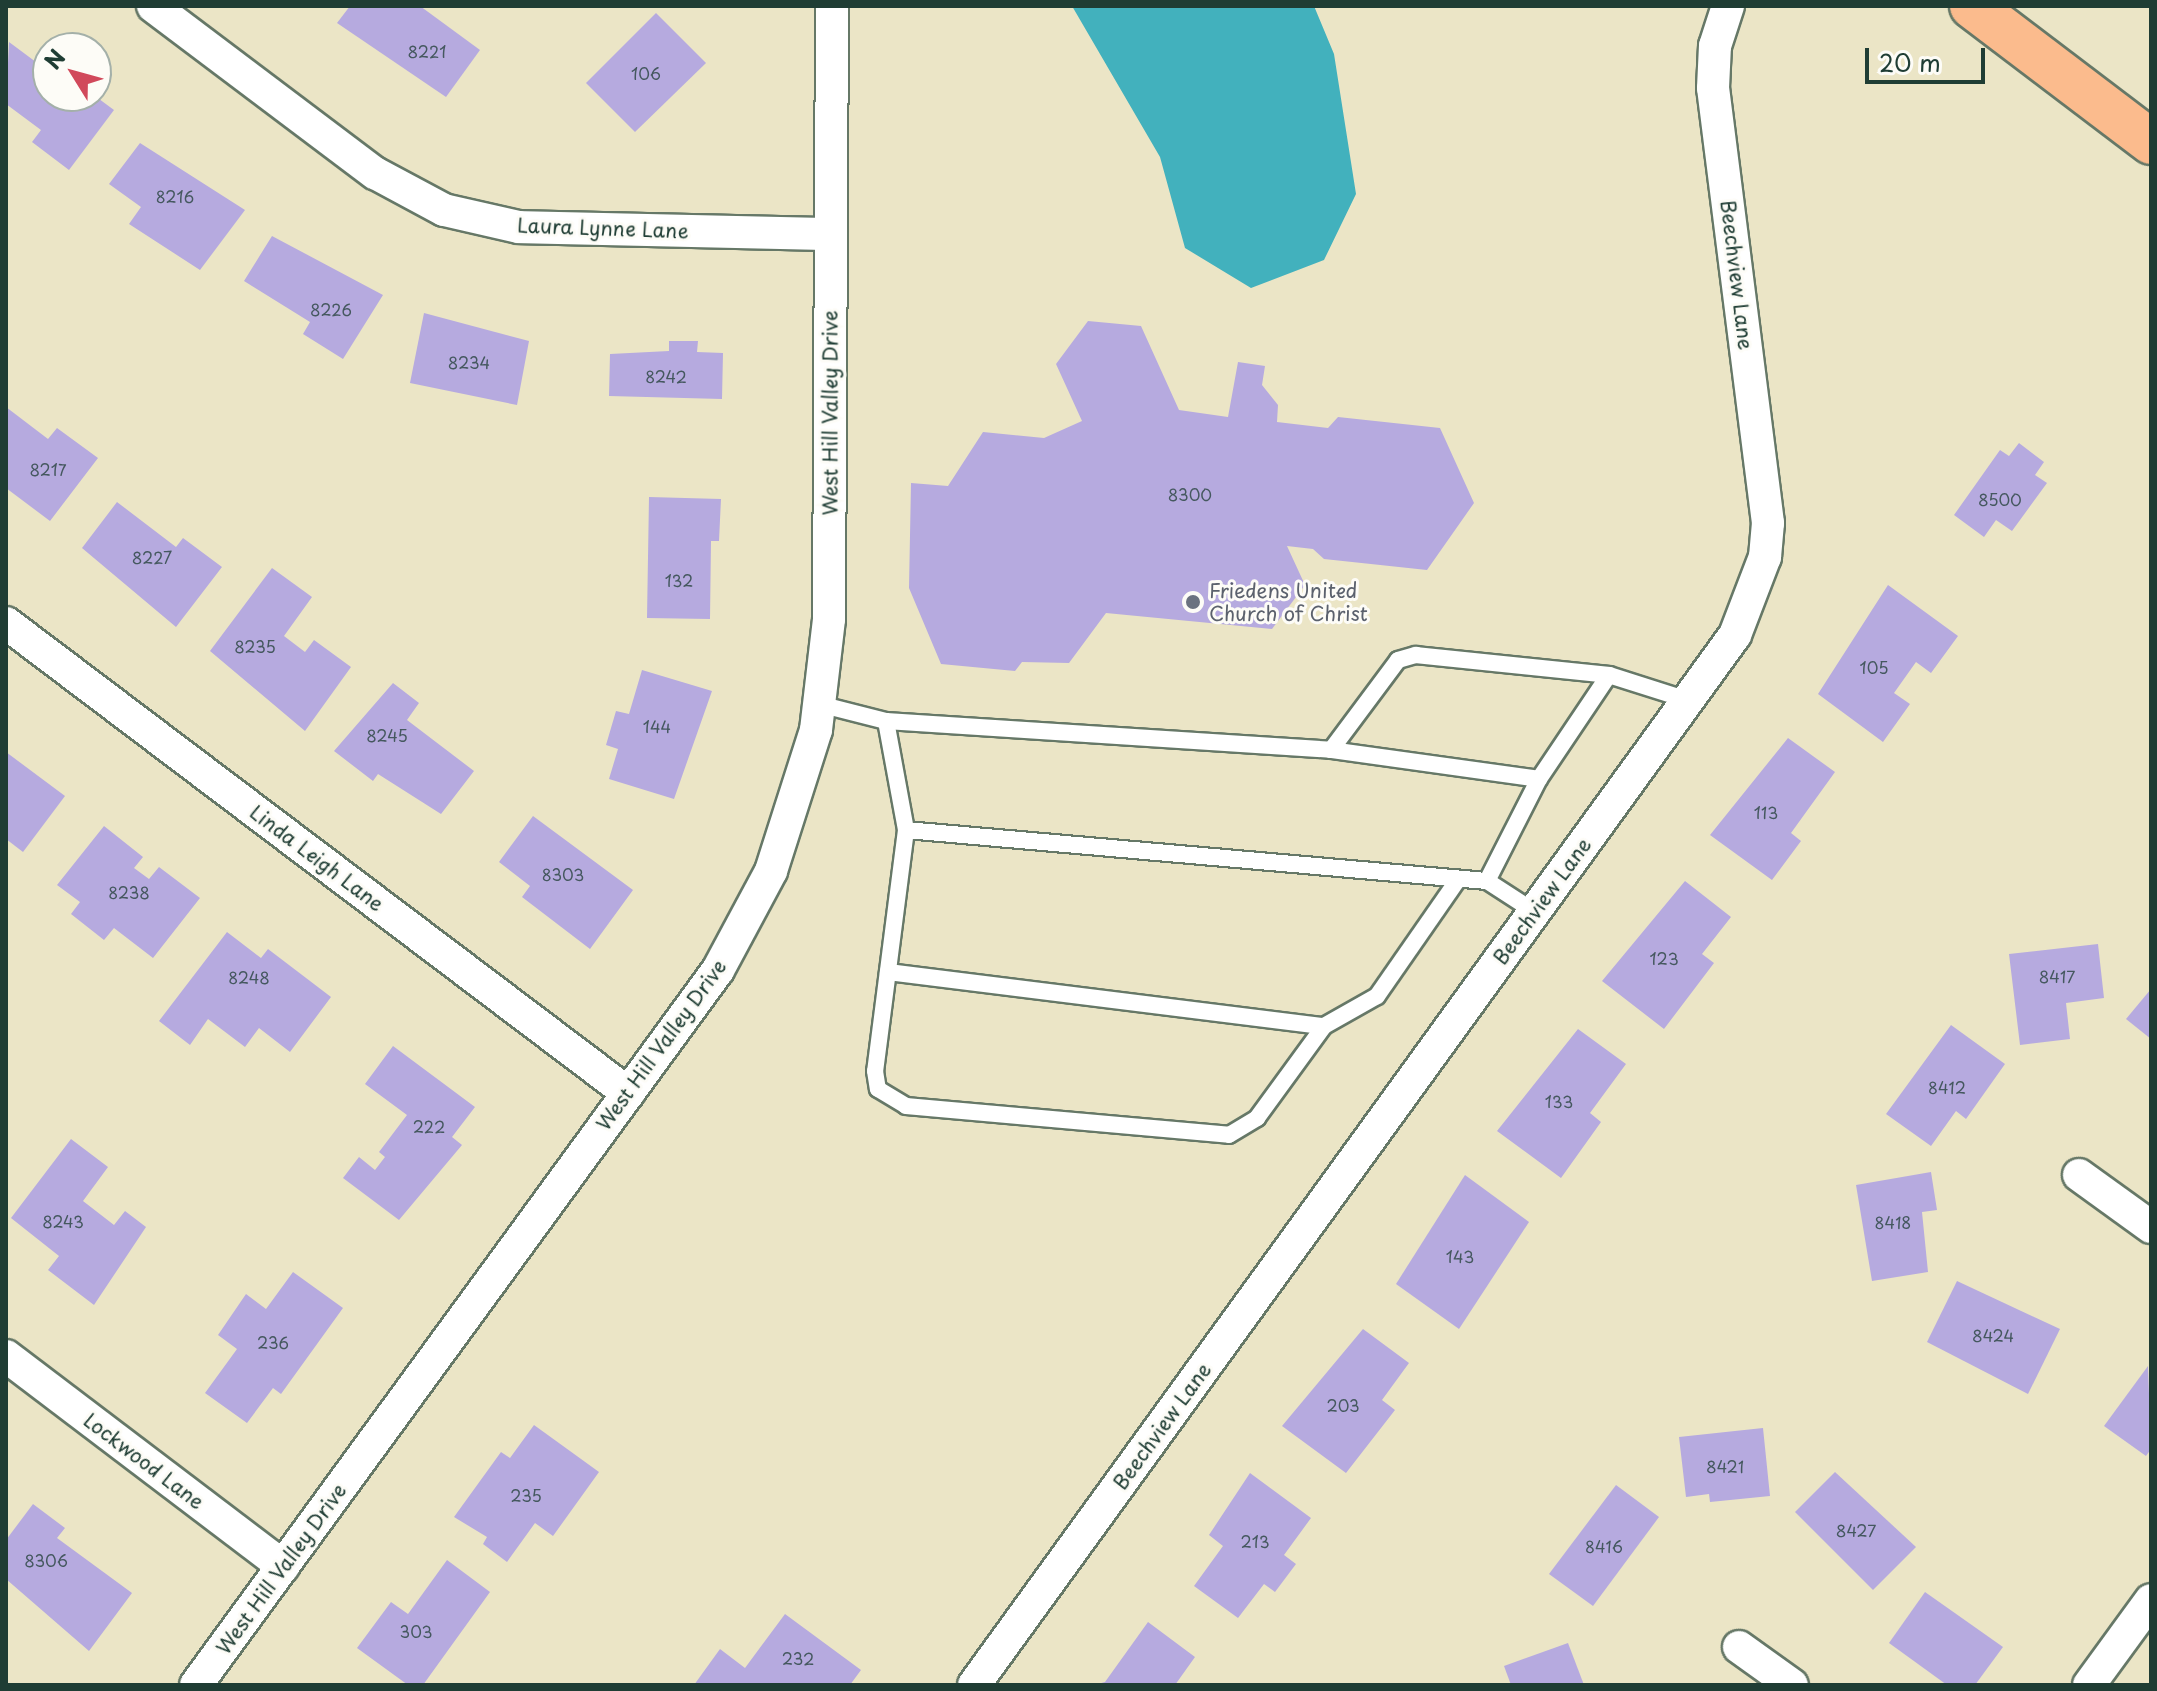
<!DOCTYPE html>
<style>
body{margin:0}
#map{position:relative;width:2157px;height:1691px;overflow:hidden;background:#ebe5c6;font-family:"Playpen Sans",sans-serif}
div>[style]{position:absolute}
.water>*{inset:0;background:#42b1bd}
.building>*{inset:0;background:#b6aadf}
.roads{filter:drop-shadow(2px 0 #667867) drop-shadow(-2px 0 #667867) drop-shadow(0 2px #667867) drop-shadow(0 -2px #667867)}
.service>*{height:16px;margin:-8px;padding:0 8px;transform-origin:8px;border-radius:8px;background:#fff}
.minor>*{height:32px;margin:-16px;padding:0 16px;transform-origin:16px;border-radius:16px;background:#fff}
.primary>*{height:44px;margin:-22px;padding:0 22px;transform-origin:22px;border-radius:22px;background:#fbbb8d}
.dots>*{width:22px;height:22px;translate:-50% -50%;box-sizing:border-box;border:4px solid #fdfcf7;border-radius:50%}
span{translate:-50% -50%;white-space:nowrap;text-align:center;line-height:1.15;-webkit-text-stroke:6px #fdfcf7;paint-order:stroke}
.number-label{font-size:16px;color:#45585f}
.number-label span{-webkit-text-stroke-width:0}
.street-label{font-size:20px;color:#1f3d34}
.worship-label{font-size:20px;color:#5b616d}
.left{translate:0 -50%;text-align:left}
.frame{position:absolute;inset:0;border:8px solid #1f3d34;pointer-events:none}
.north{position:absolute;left:32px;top:32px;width:80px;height:80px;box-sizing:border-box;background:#fdfcf7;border:2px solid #a4b0a9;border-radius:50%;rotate:307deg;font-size:22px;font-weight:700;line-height:32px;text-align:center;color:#1f3d34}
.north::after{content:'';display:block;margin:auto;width:28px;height:36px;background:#d1495b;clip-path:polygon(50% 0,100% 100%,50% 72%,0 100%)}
.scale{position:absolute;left:1865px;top:48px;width:120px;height:36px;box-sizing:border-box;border:4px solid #1f3d34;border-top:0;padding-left:10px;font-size:24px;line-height:28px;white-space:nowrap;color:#1f3d34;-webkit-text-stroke:6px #fdfcf7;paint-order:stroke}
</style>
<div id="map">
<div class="water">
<div style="clip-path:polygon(1072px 6px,1314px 6px,1334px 54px,1356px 194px,1324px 260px,1251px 288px,1185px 248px,1160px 157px)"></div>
</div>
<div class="building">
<div style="clip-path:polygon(350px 6px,420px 6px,480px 50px,446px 97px,337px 23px)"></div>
<div style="clip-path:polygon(656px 13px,706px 63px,635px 132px,586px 83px)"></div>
<div style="clip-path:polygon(9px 42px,48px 71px,48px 96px,95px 96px,114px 110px,69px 170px,32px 142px,41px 130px,6px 104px)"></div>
<div style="clip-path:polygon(140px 143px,245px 210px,200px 270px,129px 224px,141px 207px,109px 184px)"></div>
<div style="clip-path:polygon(272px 236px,383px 295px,343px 359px,303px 334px,310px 322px,244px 281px)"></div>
<div style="clip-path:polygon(424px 313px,529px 341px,517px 405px,410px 383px)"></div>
<div style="clip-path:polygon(1088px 321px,1141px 326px,1179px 410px,1228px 417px,1238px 362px,1265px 366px,1262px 385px,1278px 405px,1277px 422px,1328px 428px,1338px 417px,1440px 428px,1474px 503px,1427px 570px,1324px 559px,1313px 549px,1287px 546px,1305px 585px,1272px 629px,1106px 613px,1069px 663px,1022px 662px,1015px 671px,941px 664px,909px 588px,911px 483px,948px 486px,983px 432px,1044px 438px,1082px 421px,1056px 364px)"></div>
<div style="clip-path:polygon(669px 341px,698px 341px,697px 352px,723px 353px,722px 399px,609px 396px,610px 354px,669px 351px)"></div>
<div style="clip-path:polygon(6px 407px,48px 439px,57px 428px,98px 458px,50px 521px,6px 488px)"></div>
<div style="clip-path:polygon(2019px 443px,2044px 462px,2035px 475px,2047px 483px,2012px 531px,1996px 520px,1984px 537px,1954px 515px,2000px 450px,2009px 456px)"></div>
<div style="clip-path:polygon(649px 497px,721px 499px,719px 541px,711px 541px,710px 619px,647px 618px)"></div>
<div style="clip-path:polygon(117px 502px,176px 547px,183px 538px,222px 567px,176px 627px,82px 548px)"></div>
<div style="clip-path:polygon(272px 568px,312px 597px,284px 636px,305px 652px,314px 640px,351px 667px,305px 731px,210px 651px)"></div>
<div style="clip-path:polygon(1888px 585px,1958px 636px,1931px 673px,1916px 662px,1894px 693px,1910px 704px,1883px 742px,1818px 694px)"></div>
<div style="clip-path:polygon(642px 670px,712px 691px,674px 799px,609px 779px,618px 749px,606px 745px,616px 711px,629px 714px)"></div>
<div style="clip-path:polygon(393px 683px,419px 703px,407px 720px,474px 771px,441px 814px,378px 774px,373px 781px,334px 751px)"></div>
<div style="clip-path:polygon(1788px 738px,1835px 772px,1791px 833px,1801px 841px,1772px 880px,1710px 835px)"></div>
<div style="clip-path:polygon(6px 752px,65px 796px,23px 852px,6px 839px)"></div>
<div style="clip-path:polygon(533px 816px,633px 890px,590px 949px,522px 897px,530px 886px,499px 862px)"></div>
<div style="clip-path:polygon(104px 826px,143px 857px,134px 868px,149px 879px,159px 867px,200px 898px,153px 958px,114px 928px,104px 940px,71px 914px,80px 902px,57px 885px)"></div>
<div style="clip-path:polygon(1685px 881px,1731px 917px,1702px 954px,1714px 963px,1664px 1029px,1602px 981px)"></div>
<div style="clip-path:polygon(227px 932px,261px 958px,268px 949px,331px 997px,290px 1052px,259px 1028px,245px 1047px,208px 1019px,190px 1045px,159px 1021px)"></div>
<div style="clip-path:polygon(2098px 944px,2104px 998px,2066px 1003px,2070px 1039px,2020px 1045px,2009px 954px)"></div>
<div style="clip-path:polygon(2151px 989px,2151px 1039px,2126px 1019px)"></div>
<div style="clip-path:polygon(1951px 1025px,2005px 1064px,1966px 1119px,1956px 1111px,1931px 1146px,1886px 1114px)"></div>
<div style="clip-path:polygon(1578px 1029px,1626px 1064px,1590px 1113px,1601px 1122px,1561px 1178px,1497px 1131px)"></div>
<div style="clip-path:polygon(393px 1046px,475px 1107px,452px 1137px,462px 1145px,399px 1220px,343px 1178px,359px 1157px,375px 1170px,385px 1157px,379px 1152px,407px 1115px,365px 1084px)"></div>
<div style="clip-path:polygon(71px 1139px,108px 1167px,83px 1201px,114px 1225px,125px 1211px,146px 1227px,94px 1305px,48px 1270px,59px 1256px,11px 1218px)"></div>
<div style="clip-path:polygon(1931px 1172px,1937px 1210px,1922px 1212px,1928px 1272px,1872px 1281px,1856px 1185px)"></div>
<div style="clip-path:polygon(1465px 1175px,1529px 1222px,1459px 1329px,1396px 1284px)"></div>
<div style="clip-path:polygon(293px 1272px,343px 1308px,281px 1394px,273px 1388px,247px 1423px,205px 1393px,237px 1349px,218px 1335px,246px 1294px,266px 1309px)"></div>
<div style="clip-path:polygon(1957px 1281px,2060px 1329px,2028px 1394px,1927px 1342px)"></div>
<div style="clip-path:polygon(1363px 1329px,1409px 1363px,1382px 1400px,1395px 1410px,1346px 1473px,1282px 1426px)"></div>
<div style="clip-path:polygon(2148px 1366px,2151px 1449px,2146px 1456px,2104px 1426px)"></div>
<div style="clip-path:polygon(534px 1425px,599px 1472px,553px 1536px,535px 1523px,507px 1562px,483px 1544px,487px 1537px,454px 1517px,501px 1452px,510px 1458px)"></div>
<div style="clip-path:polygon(1763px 1428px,1770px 1496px,1710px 1502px,1709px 1494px,1686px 1497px,1679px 1437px)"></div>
<div style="clip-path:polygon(1835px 1472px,1916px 1547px,1873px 1590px,1795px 1512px)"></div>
<div style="clip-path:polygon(1250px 1473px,1311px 1518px,1284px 1555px,1296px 1564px,1275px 1592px,1264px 1584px,1238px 1618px,1194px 1586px,1223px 1546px,1209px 1535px)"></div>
<div style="clip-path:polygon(1616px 1485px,1659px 1517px,1593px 1606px,1549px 1574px)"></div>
<div style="clip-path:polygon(33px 1504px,65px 1528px,57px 1538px,132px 1593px,89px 1651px,6px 1579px,6px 1540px)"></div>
<div style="clip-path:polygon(447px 1560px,490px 1592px,423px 1685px,408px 1685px,357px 1648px,391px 1602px,408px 1614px)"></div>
<div style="clip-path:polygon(1925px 1592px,2003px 1647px,1975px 1685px,1947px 1685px,1889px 1643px)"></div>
<div style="clip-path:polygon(785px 1614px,861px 1670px,850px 1685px,694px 1685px,720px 1649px,745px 1668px)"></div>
<div style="clip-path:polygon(1148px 1622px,1195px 1657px,1175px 1685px,1094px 1685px,1105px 1682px)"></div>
<div style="clip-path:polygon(1568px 1643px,1584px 1685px,1511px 1685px,1504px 1666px)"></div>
</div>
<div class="roads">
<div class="service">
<div style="left:819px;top:704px;width:69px;rotate:14.2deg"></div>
<div style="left:886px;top:721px;width:446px;rotate:3.7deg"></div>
<div style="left:1331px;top:750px;width:210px;rotate:7.9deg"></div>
<div style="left:1539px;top:779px;width:125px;rotate:-56.1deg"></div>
<div style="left:1609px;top:675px;width:83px;rotate:17.6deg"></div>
<div style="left:886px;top:721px;width:111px;rotate:79.6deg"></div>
<div style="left:906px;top:830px;width:243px;rotate:97.3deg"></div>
<div style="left:875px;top:1071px;width:18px;rotate:81deg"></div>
<div style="left:878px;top:1089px;width:33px;rotate:31deg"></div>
<div style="left:906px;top:1106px;width:324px;rotate:5.1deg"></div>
<div style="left:1229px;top:1135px;width:33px;rotate:-31deg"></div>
<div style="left:1257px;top:1118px;width:114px;rotate:-53.9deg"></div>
<div style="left:1324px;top:1026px;width:61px;rotate:-29.5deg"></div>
<div style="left:1377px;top:996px;width:140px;rotate:-55.2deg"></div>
<div style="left:1331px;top:750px;width:112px;rotate:-53.3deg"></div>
<div style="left:1398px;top:660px;width:19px;rotate:-16deg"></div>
<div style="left:1416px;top:655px;width:194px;rotate:5.9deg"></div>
<div style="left:906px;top:830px;width:583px;rotate:5.02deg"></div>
<div style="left:1535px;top:912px;width:57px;rotate:-147.1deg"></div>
<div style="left:1487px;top:881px;width:114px;rotate:-63deg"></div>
<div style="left:888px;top:972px;width:439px;rotate:7.1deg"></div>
</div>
<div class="minor">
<div style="left:153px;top:6px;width:278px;rotate:37deg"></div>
<div style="left:375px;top:173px;width:78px;rotate:28.2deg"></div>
<div style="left:444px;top:210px;width:77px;rotate:12.8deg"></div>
<div style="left:519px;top:227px;width:312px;rotate:1.3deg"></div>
<div style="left:6px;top:623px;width:780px;rotate:37.08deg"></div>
<div style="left:2079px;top:1175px;width:89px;rotate:35.8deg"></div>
<div style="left:6px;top:1356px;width:348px;rotate:37.2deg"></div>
<div style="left:1739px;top:1647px;width:65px;rotate:35.6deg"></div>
<div style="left:196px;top:1685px;width:885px;rotate:-53.87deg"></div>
<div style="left:718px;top:970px;width:112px;rotate:-61.8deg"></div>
<div style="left:771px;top:871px;width:148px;rotate:-72.3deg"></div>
<div style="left:816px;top:730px;width:112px;rotate:-83.3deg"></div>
<div style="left:829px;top:619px;width:613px;rotate:-89.72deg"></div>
<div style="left:974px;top:1685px;width:1297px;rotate:-54.07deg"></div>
<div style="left:1735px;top:635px;width:84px;rotate:-69deg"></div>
<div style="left:1765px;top:557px;width:34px;rotate:-85deg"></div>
<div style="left:1768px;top:523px;width:438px;rotate:-97.2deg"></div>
<div style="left:1713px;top:88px;width:42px;rotate:-87.3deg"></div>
<div style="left:1715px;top:46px;width:42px;rotate:-72deg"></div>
<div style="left:2089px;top:1685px;width:105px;rotate:-53.9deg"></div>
</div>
<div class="primary">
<div style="left:1972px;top:6px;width:225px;rotate:37.2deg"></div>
</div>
</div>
<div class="dots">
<div style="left:1193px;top:602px;background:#6b7280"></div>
</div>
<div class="number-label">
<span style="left:427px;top:51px">8221</span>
<span style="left:646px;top:73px">106</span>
<span style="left:175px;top:196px">8216</span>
<span style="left:331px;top:309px">8226</span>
<span style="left:469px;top:362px">8234</span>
<span style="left:666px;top:376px">8242</span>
<span style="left:48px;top:469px">8217</span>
<span style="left:1190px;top:494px">8300</span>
<span style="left:2000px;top:499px">8500</span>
<span style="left:152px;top:557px">8227</span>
<span style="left:679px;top:580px">132</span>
<span style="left:255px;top:646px">8235</span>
<span style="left:1874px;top:667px">105</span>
<span style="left:657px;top:726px">144</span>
<span style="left:387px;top:735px">8245</span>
<span style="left:1766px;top:812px">113</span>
<span style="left:563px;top:874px">8303</span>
<span style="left:129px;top:892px">8238</span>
<span style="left:1664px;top:958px">123</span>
<span style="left:2057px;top:976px">8417</span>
<span style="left:249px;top:977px">8248</span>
<span style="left:1947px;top:1087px">8412</span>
<span style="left:1559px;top:1101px">133</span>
<span style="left:429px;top:1126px">222</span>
<span style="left:63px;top:1221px">8243</span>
<span style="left:1893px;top:1222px">8418</span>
<span style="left:1460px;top:1256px">143</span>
<span style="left:1993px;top:1335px">8424</span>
<span style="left:273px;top:1342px">236</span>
<span style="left:1343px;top:1405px">203</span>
<span style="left:1725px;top:1466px">8421</span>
<span style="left:526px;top:1495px">235</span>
<span style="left:1856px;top:1530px">8427</span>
<span style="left:1255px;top:1541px">213</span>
<span style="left:1604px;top:1546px">8416</span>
<span style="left:46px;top:1560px">8306</span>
<span style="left:416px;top:1631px">303</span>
<span style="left:798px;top:1658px">232</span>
</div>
<div class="street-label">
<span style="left:603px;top:228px;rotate:2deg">Laura Lynne Lane</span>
<span style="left:1737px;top:275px;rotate:83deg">Beechview Lane</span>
<span style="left:830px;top:413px;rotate:-90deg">West Hill Valley Drive</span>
<span style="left:317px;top:858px;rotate:37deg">Linda Leigh Lane</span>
<span style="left:1542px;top:901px;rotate:-54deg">Beechview Lane</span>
<span style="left:661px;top:1045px;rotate:-54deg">West Hill Valley Drive</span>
<span style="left:1162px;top:1426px;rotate:-54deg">Beechview Lane</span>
<span style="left:144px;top:1461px;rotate:37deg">Lockwood Lane</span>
<span style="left:281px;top:1569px;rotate:-54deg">West Hill Valley Drive</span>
</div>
<div class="worship-label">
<span class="left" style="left:1209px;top:602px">Friedens United<br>Church of Christ</span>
</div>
<div class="frame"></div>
<div class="north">N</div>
<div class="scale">20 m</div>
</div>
